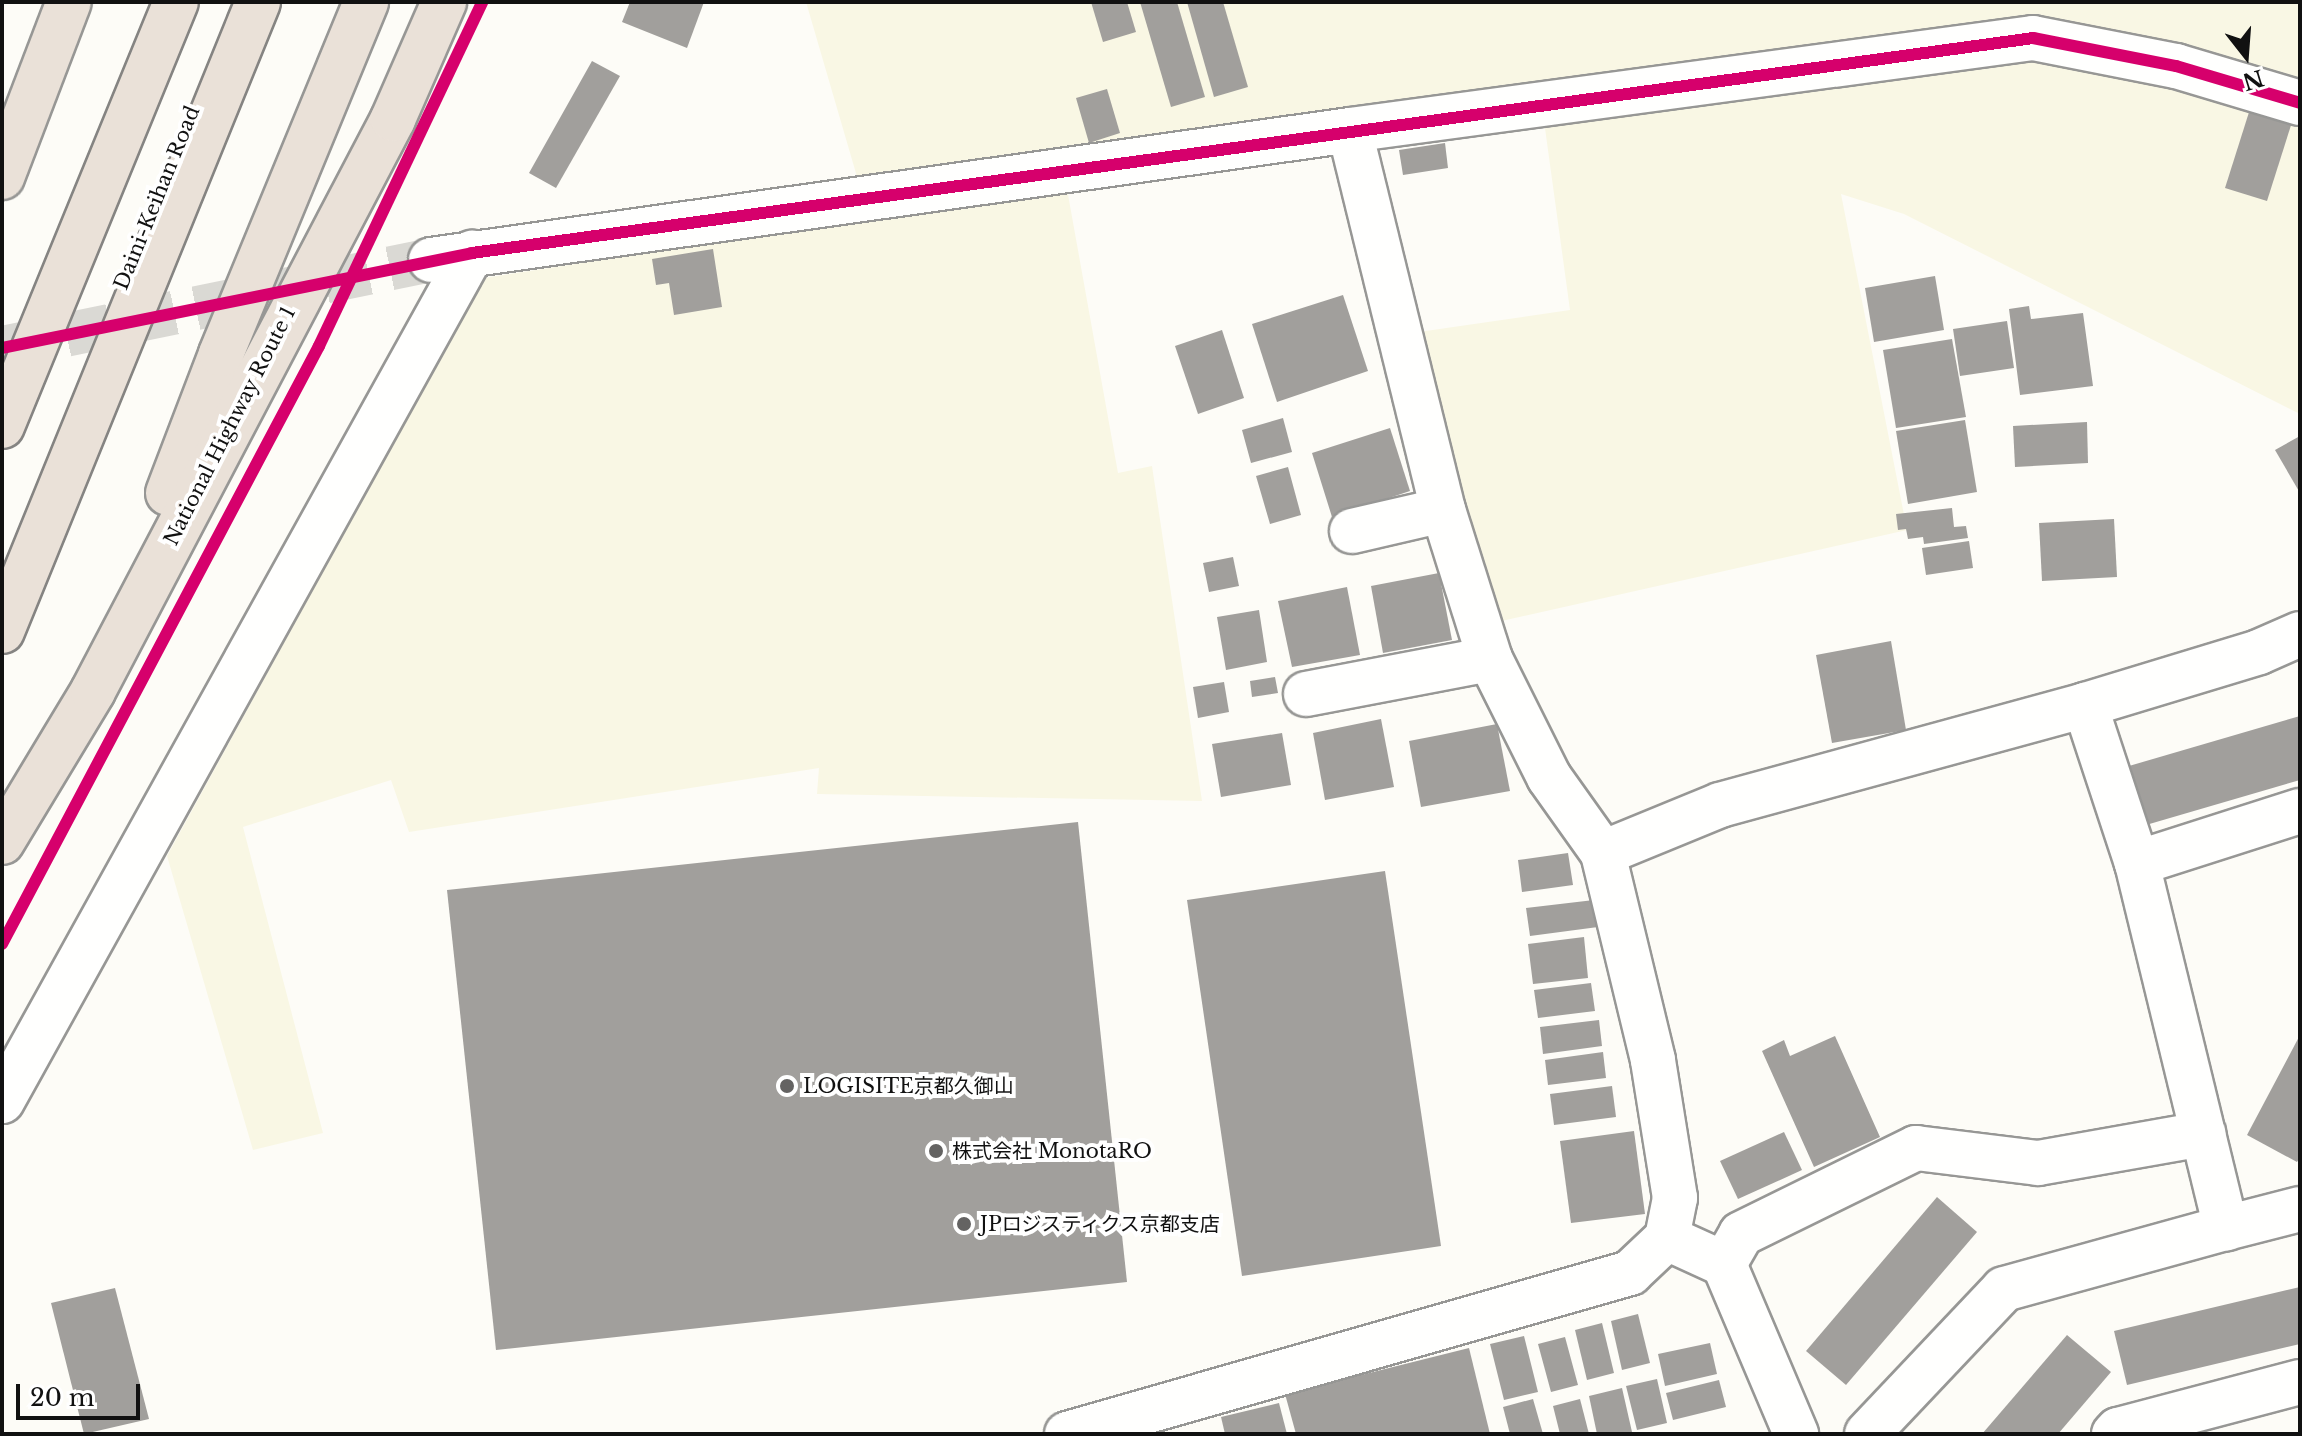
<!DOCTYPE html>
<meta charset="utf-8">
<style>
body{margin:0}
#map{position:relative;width:2302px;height:1436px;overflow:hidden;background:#fdfcf7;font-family:"Libre Baskerville","Noto Sans JP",serif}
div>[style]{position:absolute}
.farmland>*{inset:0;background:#f9f7e4}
.building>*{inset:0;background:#a19f9c}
.minor-tunnel>*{height:44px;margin-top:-22px;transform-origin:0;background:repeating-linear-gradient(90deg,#dad9d4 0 44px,transparent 0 66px)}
.roads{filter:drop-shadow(2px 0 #979795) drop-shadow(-2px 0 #979795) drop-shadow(0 2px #979795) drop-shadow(0 -2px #979795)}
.minor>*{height:44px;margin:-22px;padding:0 22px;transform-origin:22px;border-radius:22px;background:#fffffe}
.highway>*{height:44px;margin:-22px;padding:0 22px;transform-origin:22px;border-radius:22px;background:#eae1d8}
.bridges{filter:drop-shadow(2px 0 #858482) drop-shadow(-2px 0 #858482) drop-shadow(0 2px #858482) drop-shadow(0 -2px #858482)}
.highway-bridge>*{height:44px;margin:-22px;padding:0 22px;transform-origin:22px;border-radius:22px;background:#eae1d8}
.cycleway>*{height:12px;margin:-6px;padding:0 6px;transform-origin:6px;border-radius:6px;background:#d6006c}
.dots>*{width:22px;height:22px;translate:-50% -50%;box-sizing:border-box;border:4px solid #fff;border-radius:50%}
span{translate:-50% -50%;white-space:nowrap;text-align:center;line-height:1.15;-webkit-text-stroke:8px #fff;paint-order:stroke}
.street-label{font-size:20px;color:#111}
.poi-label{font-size:20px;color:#111}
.left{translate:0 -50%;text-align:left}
.frame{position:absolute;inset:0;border:4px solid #111;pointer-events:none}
.north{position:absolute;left:2206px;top:16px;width:80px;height:80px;-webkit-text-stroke:6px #fff;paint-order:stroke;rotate:163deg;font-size:22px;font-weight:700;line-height:32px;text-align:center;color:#111}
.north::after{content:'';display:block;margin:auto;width:28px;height:36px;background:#111;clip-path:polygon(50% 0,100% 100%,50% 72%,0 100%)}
.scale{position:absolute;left:16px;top:1384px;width:124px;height:36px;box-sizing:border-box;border:4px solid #111;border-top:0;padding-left:10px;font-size:24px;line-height:28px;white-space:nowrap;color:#111;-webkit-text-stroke:6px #fff;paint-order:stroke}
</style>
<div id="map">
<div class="farmland">
<div style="clip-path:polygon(806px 2px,2300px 2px,2300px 90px,2052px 18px,860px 187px)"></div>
<div style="clip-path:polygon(2054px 49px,2300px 112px,2300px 414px,1904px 214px,1841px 194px,1907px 530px,1488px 624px,1405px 334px,1570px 310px,1544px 121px)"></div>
<div style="clip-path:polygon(1067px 189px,1118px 473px,1152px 466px,1202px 801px,817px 794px,819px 768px,409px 832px,391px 780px,243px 827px,323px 1133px,253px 1150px,167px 856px,484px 278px)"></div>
</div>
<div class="building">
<div style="clip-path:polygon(630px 2px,704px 2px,687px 48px,622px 22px)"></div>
<div style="clip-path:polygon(1091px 2px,1127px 2px,1136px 32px,1103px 42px)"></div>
<div style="clip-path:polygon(1140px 2px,1177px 2px,1205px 97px,1171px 107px)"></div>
<div style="clip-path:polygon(1187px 2px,1223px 2px,1248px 87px,1214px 97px)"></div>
<div style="clip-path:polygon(592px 61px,620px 76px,556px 188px,529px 173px)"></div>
<div style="clip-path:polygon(1107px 89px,1120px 133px,1089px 143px,1076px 98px)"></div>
<div style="clip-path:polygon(2250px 109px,2292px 122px,2267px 201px,2225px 188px)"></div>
<div style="clip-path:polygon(1445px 143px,1448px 168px,1403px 175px,1399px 150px)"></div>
<div style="clip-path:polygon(713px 249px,722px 307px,674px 315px,669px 283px,656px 285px,652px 259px)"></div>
<div style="clip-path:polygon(1935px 276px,1944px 330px,1874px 342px,1865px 288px)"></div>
<div style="clip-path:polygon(1343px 295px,1368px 371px,1277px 402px,1252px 324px)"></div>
<div style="clip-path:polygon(2029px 306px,2031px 319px,2083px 313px,2093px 386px,2020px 395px,2009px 309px)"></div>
<div style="clip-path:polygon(2007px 321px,2014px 368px,1960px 376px,1953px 329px)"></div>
<div style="clip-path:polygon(1222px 330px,1244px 398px,1198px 414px,1175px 346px)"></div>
<div style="clip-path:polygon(1952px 339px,1966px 417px,1896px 428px,1883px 350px)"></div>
<div style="clip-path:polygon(1283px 418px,1292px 452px,1251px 463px,1242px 430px)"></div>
<div style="clip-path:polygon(1965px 420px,1977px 492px,1908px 504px,1896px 431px)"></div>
<div style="clip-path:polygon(2087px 422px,2088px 463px,2015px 467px,2013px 426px)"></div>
<div style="clip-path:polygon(1390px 428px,1410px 491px,1332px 517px,1312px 453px)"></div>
<div style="clip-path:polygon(2300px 436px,2300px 493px,2275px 450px)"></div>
<div style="clip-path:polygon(1288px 467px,1301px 515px,1270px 524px,1256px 476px)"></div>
<div style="clip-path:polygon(1952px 508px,1954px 527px,1966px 526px,1968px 538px,1924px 544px,1923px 537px,1908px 539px,1906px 529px,1898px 530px,1896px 514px)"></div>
<div style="clip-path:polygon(2114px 519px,2117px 577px,2042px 581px,2039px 523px)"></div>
<div style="clip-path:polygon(1969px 541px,1973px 568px,1926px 575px,1922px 548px)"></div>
<div style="clip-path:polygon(1233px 557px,1239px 586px,1209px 592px,1203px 563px)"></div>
<div style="clip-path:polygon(1439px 573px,1452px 640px,1383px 653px,1371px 586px)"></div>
<div style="clip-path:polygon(1347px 587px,1360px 655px,1292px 667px,1278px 601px)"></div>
<div style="clip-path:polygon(1259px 610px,1267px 662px,1226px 670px,1217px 617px)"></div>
<div style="clip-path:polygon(1891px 641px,1906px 730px,1832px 743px,1816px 655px)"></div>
<div style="clip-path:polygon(1275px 677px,1278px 693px,1252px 697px,1250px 681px)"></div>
<div style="clip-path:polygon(1224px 682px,1229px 712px,1198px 718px,1193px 687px)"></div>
<div style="clip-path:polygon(2300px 716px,2300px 780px,2146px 825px,2129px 766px)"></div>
<div style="clip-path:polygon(1381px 719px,1394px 787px,1325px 800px,1313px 733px)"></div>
<div style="clip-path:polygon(1497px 724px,1510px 791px,1421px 807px,1409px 741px)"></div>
<div style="clip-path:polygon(1282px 733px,1291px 785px,1221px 797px,1212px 744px)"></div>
<div style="clip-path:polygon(1078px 822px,1127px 1282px,496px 1350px,447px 890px)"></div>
<div style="clip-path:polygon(1568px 853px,1573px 885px,1522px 892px,1518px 860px)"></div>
<div style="clip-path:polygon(1385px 871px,1441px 1246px,1242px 1276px,1187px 900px)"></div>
<div style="clip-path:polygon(1594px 900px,1598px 927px,1530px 936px,1526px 908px)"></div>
<div style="clip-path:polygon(1584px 937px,1588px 978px,1533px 984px,1528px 944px)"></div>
<div style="clip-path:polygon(1591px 983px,1595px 1011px,1538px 1018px,1534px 990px)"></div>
<div style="clip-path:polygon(1599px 1020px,1602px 1046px,1543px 1054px,1540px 1027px)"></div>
<div style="clip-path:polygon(2300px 1035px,2300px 1157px,2297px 1162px,2247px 1135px)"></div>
<div style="clip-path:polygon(1835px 1036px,1880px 1137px,1814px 1167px,1762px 1051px,1784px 1040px,1790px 1056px)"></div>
<div style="clip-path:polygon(1603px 1052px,1606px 1078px,1548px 1085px,1545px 1060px)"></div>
<div style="clip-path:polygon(1612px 1086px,1616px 1117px,1554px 1125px,1550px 1094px)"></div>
<div style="clip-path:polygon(1634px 1131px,1645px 1214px,1571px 1223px,1560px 1141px)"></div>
<div style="clip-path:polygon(1784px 1132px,1802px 1170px,1738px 1199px,1720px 1161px)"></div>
<div style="clip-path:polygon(1937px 1197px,1977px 1232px,1846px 1385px,1806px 1351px)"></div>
<div style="clip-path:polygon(2300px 1287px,2300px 1344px,2127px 1385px,2114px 1331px)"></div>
<div style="clip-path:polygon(115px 1288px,149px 1419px,84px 1434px,51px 1303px)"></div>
<div style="clip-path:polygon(1638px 1314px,1650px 1363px,1622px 1370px,1611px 1321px)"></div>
<div style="clip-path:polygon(1602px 1323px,1614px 1373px,1587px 1380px,1575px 1330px)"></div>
<div style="clip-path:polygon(2067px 1335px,2111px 1372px,2058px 1434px,1982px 1434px)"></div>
<div style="clip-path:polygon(1524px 1336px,1538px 1392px,1504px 1400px,1490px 1344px)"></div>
<div style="clip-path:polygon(1565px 1337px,1578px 1385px,1551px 1392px,1538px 1344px)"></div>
<div style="clip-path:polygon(1710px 1343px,1717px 1374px,1665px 1386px,1658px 1354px)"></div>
<div style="clip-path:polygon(1469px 1348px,1490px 1434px,1296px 1434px,1285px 1394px)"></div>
<div style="clip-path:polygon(1657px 1379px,1667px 1423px,1637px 1430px,1626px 1386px)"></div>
<div style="clip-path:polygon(1719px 1380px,1726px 1407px,1673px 1420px,1666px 1393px)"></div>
<div style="clip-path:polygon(1622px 1388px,1632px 1432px,1597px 1434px,1589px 1396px)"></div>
<div style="clip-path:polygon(1533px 1399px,1543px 1434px,1510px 1434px,1503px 1407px)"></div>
<div style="clip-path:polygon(1580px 1399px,1589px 1434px,1560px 1434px,1553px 1406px)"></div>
<div style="clip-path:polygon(1279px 1403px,1287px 1434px,1225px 1434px,1221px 1417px)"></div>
</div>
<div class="minor-tunnel">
<div style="left:2px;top:348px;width:438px;rotate:-11.6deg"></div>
</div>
<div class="roads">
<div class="minor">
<div style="left:431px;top:260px;width:928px;rotate:-8.05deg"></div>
<div style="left:1350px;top:130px;width:689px;rotate:-7.67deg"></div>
<div style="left:2033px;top:38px;width:146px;rotate:11.1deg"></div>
<div style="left:2176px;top:66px;width:129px;rotate:16.6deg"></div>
<div style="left:1352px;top:531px;width:93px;rotate:-13deg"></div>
<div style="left:1306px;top:694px;width:187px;rotate:-10.8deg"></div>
<div style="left:2085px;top:705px;width:166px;rotate:71.8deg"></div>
<div style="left:2137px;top:863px;width:376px;rotate:76.3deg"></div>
<div style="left:2226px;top:1228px;width:76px;rotate:-14.4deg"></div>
<div style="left:1603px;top:853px;width:126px;rotate:-22.3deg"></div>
<div style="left:1720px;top:805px;width:378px;rotate:-15.3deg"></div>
<div style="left:2085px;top:705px;width:182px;rotate:-16.9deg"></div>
<div style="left:2259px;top:652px;width:45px;rotate:-23.7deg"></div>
<div style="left:2137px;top:863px;width:171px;rotate:-17.7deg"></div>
<div style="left:2px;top:1101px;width:970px;rotate:-61deg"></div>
<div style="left:1667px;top:1238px;width:63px;rotate:24.5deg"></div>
<div style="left:1724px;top:1264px;width:185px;rotate:67deg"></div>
<div style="left:1724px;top:1264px;width:34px;rotate:-60deg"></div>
<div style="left:1741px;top:1234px;width:195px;rotate:-26.2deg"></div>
<div style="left:1916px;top:1148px;width:123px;rotate:7deg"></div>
<div style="left:2038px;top:1163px;width:168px;rotate:-10deg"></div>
<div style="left:1067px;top:1434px;width:586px;rotate:-15.96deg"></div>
<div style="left:1630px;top:1273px;width:51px;rotate:-43.4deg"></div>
<div style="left:1667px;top:1238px;width:41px;rotate:-78.7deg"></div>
<div style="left:1675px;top:1198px;width:140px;rotate:-99.1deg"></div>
<div style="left:1653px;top:1060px;width:213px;rotate:-103.6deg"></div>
<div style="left:1603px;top:853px;width:93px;rotate:-125.4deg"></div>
<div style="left:1549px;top:777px;width:132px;rotate:-116.6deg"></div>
<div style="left:1490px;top:659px;width:156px;rotate:-107.5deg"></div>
<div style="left:1443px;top:510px;width:391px;rotate:-103.8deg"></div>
<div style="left:1867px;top:1434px;width:199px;rotate:-46.6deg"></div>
<div style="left:2004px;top:1289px;width:230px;rotate:-15.4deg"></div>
<div style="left:2114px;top:1434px;width:6px;rotate:-45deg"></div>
<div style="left:2118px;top:1430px;width:188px;rotate:-14.8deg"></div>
</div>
<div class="highway">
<div style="left:2px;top:177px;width:187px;rotate:-69.1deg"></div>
<div style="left:168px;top:493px;width:149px;rotate:-69.1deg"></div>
<div style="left:221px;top:354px;width:381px;rotate:-67.6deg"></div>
<div style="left:2px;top:842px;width:176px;rotate:-58.9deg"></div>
<div style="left:93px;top:691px;width:646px;rotate:-62.32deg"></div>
<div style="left:393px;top:119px;width:128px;rotate:-66.4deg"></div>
</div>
</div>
<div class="bridges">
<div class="highway-bridge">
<div style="left:2px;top:426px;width:458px;rotate:-67.7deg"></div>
<div style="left:2px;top:631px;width:679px;rotate:-67.85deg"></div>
</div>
</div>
<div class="cycleway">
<div style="left:2px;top:348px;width:480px;rotate:-11.4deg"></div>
<div style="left:472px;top:253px;width:1576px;rotate:-7.84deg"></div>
<div style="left:2033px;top:38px;width:146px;rotate:11.1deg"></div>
<div style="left:2176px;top:66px;width:129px;rotate:16.6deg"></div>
<div style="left:2px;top:944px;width:677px;rotate:-62.07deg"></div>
<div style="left:319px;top:346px;width:381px;rotate:-64.6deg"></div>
</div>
<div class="dots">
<div style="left:787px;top:1086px;background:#646362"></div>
<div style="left:936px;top:1151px;background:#646362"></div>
<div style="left:964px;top:1224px;background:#646362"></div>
</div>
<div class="street-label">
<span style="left:157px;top:198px;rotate:-68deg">Daini-Keihan Road</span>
<span style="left:230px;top:426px;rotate:-63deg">National Highway Route 1</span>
</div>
<div class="poi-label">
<span class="left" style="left:803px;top:1086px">LOGISITE京都久御山</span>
<span class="left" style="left:952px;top:1151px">株式会社 MonotaRO</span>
<span class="left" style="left:980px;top:1224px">JPロジスティクス京都支店</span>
</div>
<div class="frame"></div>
<div class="north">N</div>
<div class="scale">20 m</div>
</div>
